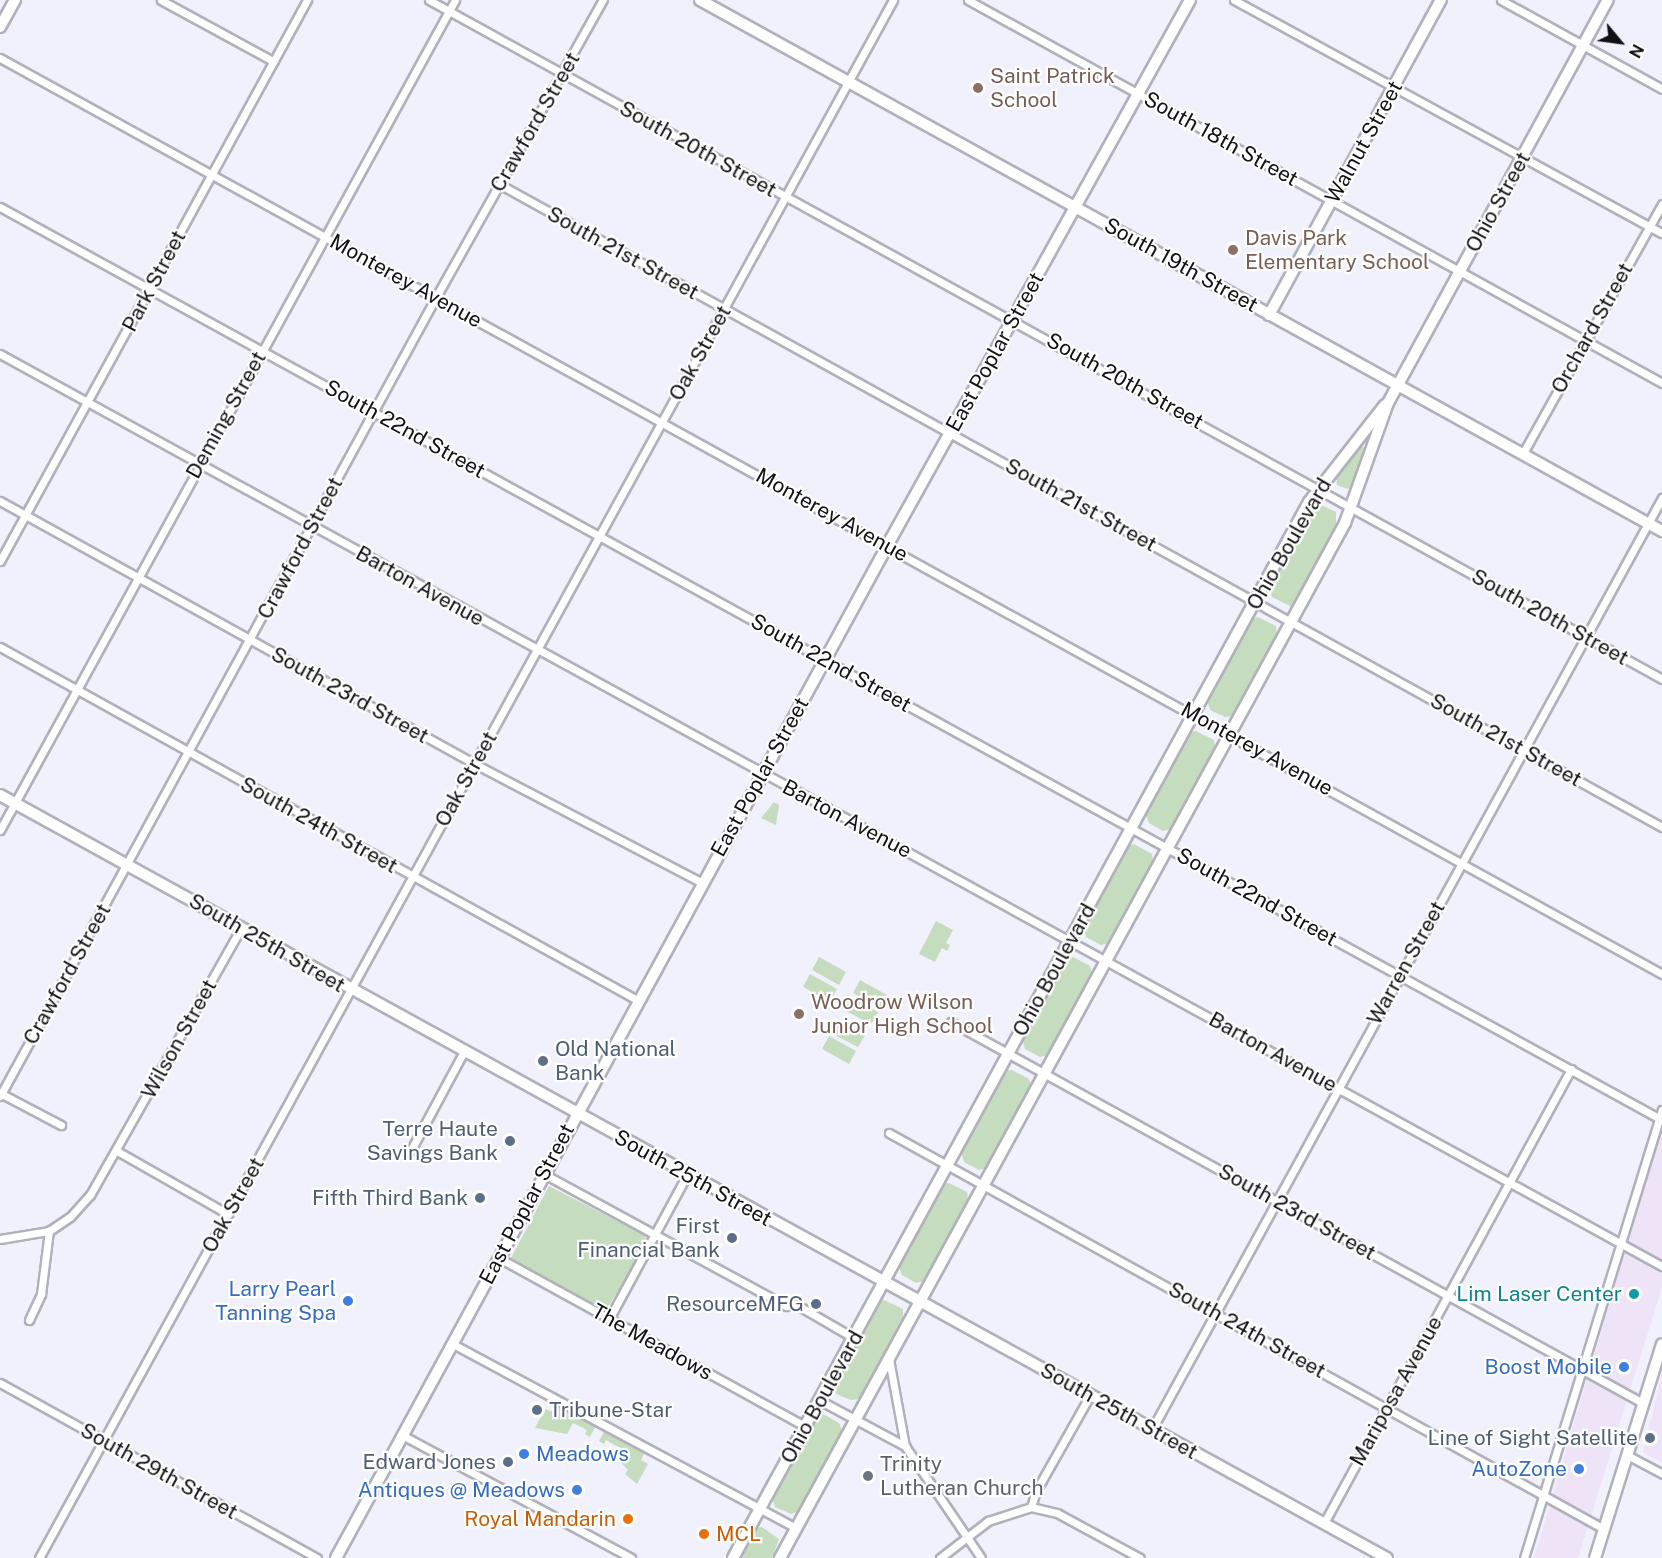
<!DOCTYPE html>
<style>
body{margin:0}
#map{position:relative;width:1662px;height:1558px;overflow:hidden;background:#f0f1fc;font-family:"Public Sans",sans-serif}
div>[style]{position:absolute}
.commercial>*{inset:0;background:#eee3f7}
.green>*{inset:0;background:#c5ddbe}
.roads{filter:drop-shadow(2px 0 #b0b1bb) drop-shadow(-2px 0 #b0b1bb) drop-shadow(0 2px #b0b1bb) drop-shadow(0 -2px #b0b1bb)}
.street>*{height:7px;margin:-3.5px;padding:0 3.5px;transform-origin:3.5px;border-radius:3.5px;background:#fff}
.secondary>*{height:10px;margin:-5px;padding:0 5px;transform-origin:5px;border-radius:5px;background:#fff}
.primary>*{height:10px;margin:-5px;padding:0 5px;transform-origin:5px;border-radius:5px;background:#fff}
.dots>*{width:16px;height:16px;translate:-50% -50%;box-sizing:border-box;border:3px solid #fff;border-radius:50%}
span{translate:-50% -50%;white-space:nowrap;text-align:center;line-height:1.15;-webkit-text-stroke:4.5px #fff;paint-order:stroke}
.education-label{font-size:21px;color:#785e54}
.left{translate:0 -50%;text-align:left}
.street-label{font-size:21px;color:#121216}
.service-label{font-size:21px;color:#4e5e75}
.right{translate:-100% -50%;text-align:right}
.shop-label{font-size:21px;color:#366cbe}
.culture-label{font-size:21px;color:#0d838f}
.worship-label{font-size:21px;color:#5b616d}
.food-label{font-size:21px;color:#c56008}
.north{position:absolute;left:1590px;top:12px;width:60px;height:60px;-webkit-text-stroke:4px #fff;paint-order:stroke;rotate:119deg;font-size:16px;font-weight:700;line-height:24px;text-align:center;color:#121216}
.north::after{content:'';display:block;margin:auto;width:21px;height:27px;background:#121216;clip-path:polygon(50% 0,100% 100%,50% 72%,0 100%)}
</style>
<div id="map">
<div class="commercial">
<div style="clip-path:polygon(1662px 1127px,1662px 1287px,1578px 1558px,1534px 1558px)"></div>
<div style="clip-path:polygon(1662px 1374px,1662px 1463px,1643px 1452px)"></div>
</div>
<div class="green">
<div style="clip-path:polygon(1360px 446px,1365px 448px,1351px 489px,1344px 488px,1337px 485px,1336px 475px)"></div>
<div style="clip-path:polygon(1319px 504px,1336px 512px,1336px 527px,1292px 607px,1272px 597px,1269px 585px,1315px 505px)"></div>
<div style="clip-path:polygon(1258px 617px,1276px 626px,1277px 634px,1233px 716px,1225px 717px,1210px 710px,1207px 700px,1251px 619px)"></div>
<div style="clip-path:polygon(1196px 731px,1214px 740px,1215px 747px,1171px 829px,1163px 831px,1149px 823px,1145px 813px,1190px 732px)"></div>
<div style="clip-path:polygon(774px 802px,779px 805px,776px 825px,761px 818px)"></div>
<div style="clip-path:polygon(1134px 844px,1152px 854px,1153px 861px,1109px 943px,1101px 945px,1086px 937px,1083px 927px,1128px 846px)"></div>
<div style="clip-path:polygon(936px 921px,953px 930px,946px 943px,950px 945px,947px 951px,942px 948px,935px 962px,919px 954px)"></div>
<div style="clip-path:polygon(819px 957px,846px 972px,839px 985px,812px 970px)"></div>
<div style="clip-path:polygon(1073px 957px,1090px 966px,1092px 973px,1048px 1055px,1040px 1057px,1025px 1049px,1022px 1039px,1066px 958px)"></div>
<div style="clip-path:polygon(810px 974px,837px 989px,830px 1002px,803px 987px)"></div>
<div style="clip-path:polygon(860px 980px,887px 995px,880px 1007px,853px 993px)"></div>
<div style="clip-path:polygon(851px 997px,878px 1012px,871px 1024px,844px 1010px)"></div>
<div style="clip-path:polygon(838px 1020px,865px 1035px,858px 1047px,831px 1033px)"></div>
<div style="clip-path:polygon(829px 1036px,856px 1051px,849px 1064px,822px 1049px)"></div>
<div style="clip-path:polygon(1012px 1070px,1029px 1079px,1031px 1086px,987px 1168px,979px 1170px,964px 1162px,961px 1152px,1005px 1071px)"></div>
<div style="clip-path:polygon(949px 1183px,967px 1192px,968px 1199px,924px 1281px,916px 1283px,902px 1275px,898px 1265px,943px 1184px)"></div>
<div style="clip-path:polygon(549px 1186px,646px 1236px,637px 1260px,606px 1310px,511px 1258px)"></div>
<div style="clip-path:polygon(884px 1300px,903px 1309px,903px 1317px,859px 1399px,851px 1400px,836px 1394px,833px 1383px,878px 1302px)"></div>
<div style="clip-path:polygon(557px 1405px,596px 1426px,590px 1437px,585px 1434px,587px 1430px,573px 1423px,567px 1434px,535px 1428px,545px 1409px,553px 1412px)"></div>
<div style="clip-path:polygon(823px 1414px,839px 1423px,842px 1430px,798px 1512px,791px 1514px,775px 1507px,772px 1497px,817px 1416px)"></div>
<div style="clip-path:polygon(605px 1430px,645px 1452px,641px 1460px,648px 1464px,637px 1484px,625px 1474px,628px 1470px,617px 1458px,622px 1449px,606px 1440px,604px 1444px,599px 1441px)"></div>
<div style="clip-path:polygon(762px 1527px,779px 1539px,772px 1558px,739px 1558px,755px 1528px)"></div>
</div>
<div class="roads">
<div class="street">
<div style="left:161px;top:0;width:128px;rotate:28.6deg"></div>
<div style="left:429px;top:0;width:1408px;rotate:28.84deg"></div>
<div style="left:968px;top:0;width:793px;rotate:28.89deg"></div>
<div style="left:1234px;top:0;width:487px;rotate:28.6deg"></div>
<div style="left:1501px;top:0;width:184px;rotate:28.9deg"></div>
<div style="left:0;top:58px;width:1898px;rotate:28.86deg"></div>
<div style="left:499px;top:184px;width:1329px;rotate:28.94deg"></div>
<div style="left:0;top:207px;width:1896px;rotate:28.78deg"></div>
<div style="left:0;top:354px;width:1896px;rotate:28.76deg"></div>
<div style="left:1523px;top:453px;width:285px;rotate:-60.8deg"></div>
<div style="left:0;top:501px;width:543px;rotate:28.97deg"></div>
<div style="left:475px;top:764px;width:257px;rotate:27.6deg"></div>
<div style="left:0;top:561px;width:640px;rotate:-61.31deg"></div>
<div style="left:0;top:647px;width:731px;rotate:28.99deg"></div>
<div style="left:0;top:830px;width:947px;rotate:-61.27deg"></div>
<div style="left:951px;top:1022px;width:790px;rotate:28.84deg"></div>
<div style="left:0;top:1093px;width:69px;rotate:27.7deg"></div>
<div style="left:0;top:1096px;width:910px;rotate:-61.38deg"></div>
<div style="left:436px;top:297px;width:341px;rotate:-60.7deg"></div>
<div style="left:889px;top:1133px;width:817px;rotate:28.98deg"></div>
<div style="left:411px;top:1150px;width:112px;rotate:-61.8deg"></div>
<div style="left:117px;top:1151px;width:128px;rotate:29.6deg"></div>
<div style="left:544px;top:1174px;width:276px;rotate:28.6deg"></div>
<div style="left:786px;top:1306px;width:11px;rotate:-5deg"></div>
<div style="left:797px;top:1305px;width:66px;rotate:30.1deg"></div>
<div style="left:0;top:1239px;width:50px;rotate:-9.3deg"></div>
<div style="left:499px;top:1258px;width:349px;rotate:28.8deg"></div>
<div style="left:609px;top:1319px;width:164px;rotate:-61.6deg"></div>
<div style="left:29px;top:1320px;width:29px;rotate:-65deg"></div>
<div style="left:41px;top:1294px;width:64px;rotate:-82.8deg"></div>
<div style="left:49px;top:1231px;width:25px;rotate:-34deg"></div>
<div style="left:70px;top:1217px;width:30px;rotate:-48deg"></div>
<div style="left:90px;top:1195px;width:307px;rotate:-60.5deg"></div>
<div style="left:451px;top:1343px;width:391px;rotate:28.2deg"></div>
<div style="left:889px;top:1359px;width:88px;rotate:79.6deg"></div>
<div style="left:905px;top:1446px;width:135px;rotate:55.8deg"></div>
<div style="left:0;top:1383px;width:362px;rotate:28.9deg"></div>
<div style="left:819px;top:1400px;width:98px;rotate:28.1deg"></div>
<div style="left:1152px;top:1429px;width:1062px;rotate:-61.29deg"></div>
<div style="left:402px;top:1435px;width:260px;rotate:28.2deg"></div>
<div style="left:1627px;top:1455px;width:40px;rotate:28deg"></div>
<div style="left:1031px;top:1507px;width:17px;rotate:-73deg"></div>
<div style="left:1036px;top:1491px;width:110px;rotate:-60.6deg"></div>
<div style="left:1324px;top:1523px;width:517px;rotate:-61.45deg"></div>
<div style="left:39px;top:1558px;width:1777px;rotate:-61.27deg"></div>
<div style="left:940px;top:1558px;width:61px;rotate:-37.6deg"></div>
<div style="left:988px;top:1521px;width:45px;rotate:-18deg"></div>
<div style="left:1031px;top:1507px;width:27px;rotate:13deg"></div>
<div style="left:1057px;top:1513px;width:94px;rotate:28.5deg"></div>
<div style="left:1524px;top:1558px;width:469px;rotate:-72.9deg"></div>
</div>
<div class="secondary">
<div style="left:700px;top:0;width:1099px;rotate:28.9deg"></div>
<div style="left:0;top:27px;width:31px;rotate:-61deg"></div>
<div style="left:1269px;top:315px;width:359px;rotate:-61.4deg"></div>
<div style="left:0;top:795px;width:1583px;rotate:28.82deg"></div>
<div style="left:336px;top:1558px;width:1152px;rotate:-61.43deg"></div>
<div style="left:887px;top:546px;width:624px;rotate:-60.97deg"></div>
<div style="left:733px;top:1558px;width:1203px;rotate:-61.39deg"></div>
<div style="left:1309px;top:502px;width:123px;rotate:-51.9deg"></div>
<div style="left:780px;top:1558px;width:1179px;rotate:-61.37deg"></div>
<div style="left:1345px;top:523px;width:127px;rotate:-70.3deg"></div>
<div style="left:1388px;top:403px;width:459px;rotate:-61.4deg"></div>
</div>
<div class="primary">
<div style="left:1595px;top:1558px;width:224px;rotate:-72.6deg"></div>
</div>
</div>
<div class="dots">
<div style="left:978px;top:88px;background:#8d6e63"></div>
<div style="left:1233px;top:250px;background:#8d6e63"></div>
<div style="left:799px;top:1014px;background:#8d6e63"></div>
<div style="left:543px;top:1061px;background:#5c6f8a"></div>
<div style="left:510px;top:1141px;background:#5c6f8a"></div>
<div style="left:480px;top:1198px;background:#5c6f8a"></div>
<div style="left:732px;top:1238px;background:#5c6f8a"></div>
<div style="left:1634px;top:1294px;background:#0f9aa8"></div>
<div style="left:348px;top:1301px;background:#3f7fe0"></div>
<div style="left:816px;top:1304px;background:#5c6f8a"></div>
<div style="left:1624px;top:1367px;background:#3f7fe0"></div>
<div style="left:537px;top:1410px;background:#5c6f8a"></div>
<div style="left:1650px;top:1438px;background:#5c6f8a"></div>
<div style="left:524px;top:1454px;background:#3f7fe0"></div>
<div style="left:508px;top:1462px;background:#5c6f8a"></div>
<div style="left:1579px;top:1469px;background:#3f7fe0"></div>
<div style="left:868px;top:1476px;background:#6b7280"></div>
<div style="left:577px;top:1490px;background:#3f7fe0"></div>
<div style="left:628px;top:1519px;background:#e8710a"></div>
<div style="left:704px;top:1534px;background:#e8710a"></div>
</div>
<div class="education-label">
<span class="left" style="left:990px;top:88px">Saint Patrick<br>School</span>
<span class="left" style="left:1245px;top:250px">Davis Park<br>Elementary School</span>
<span class="left" style="left:811px;top:1014px">Woodrow Wilson<br>Junior High School</span>
</div>
<div class="street-label">
<span style="left:535px;top:122px;rotate:-60deg">Crawford Street</span>
<span style="left:1221px;top:139px;rotate:29deg">South 18th Street</span>
<span style="left:1364px;top:142px;rotate:-61deg">Walnut Street</span>
<span style="left:698px;top:149px;rotate:29deg">South 20th Street</span>
<span style="left:1498px;top:202px;rotate:-61deg">Ohio Street</span>
<span style="left:623px;top:253px;rotate:29deg">South 21st Street</span>
<span style="left:1181px;top:265px;rotate:29deg">South 19th Street</span>
<span style="left:154px;top:281px;rotate:-62deg">Park Street</span>
<span style="left:406px;top:281px;rotate:29deg">Monterey Avenue</span>
<span style="left:1592px;top:328px;rotate:-61deg">Orchard Street</span>
<span style="left:995px;top:352px;rotate:-61deg">East Poplar Street</span>
<span style="left:700px;top:353px;rotate:-61deg">Oak Street</span>
<span style="left:1125px;top:381px;rotate:29deg">South 20th Street</span>
<span style="left:226px;top:415px;rotate:-61deg">Deming Street</span>
<span style="left:405px;top:429px;rotate:29deg">South 22nd Street</span>
<span style="left:1081px;top:505px;rotate:29deg">South 21st Street</span>
<span style="left:832px;top:515px;rotate:29deg">Monterey Avenue</span>
<span style="left:1289px;top:544px;rotate:-60deg">Ohio Boulevard</span>
<span style="left:300px;top:548px;rotate:-62deg">Crawford Street</span>
<span style="left:420px;top:586px;rotate:29deg">Barton Avenue</span>
<span style="left:1550px;top:617px;rotate:29deg">South 20th Street</span>
<span style="left:831px;top:663px;rotate:29deg">South 22nd Street</span>
<span style="left:350px;top:695px;rotate:29deg">South 23rd Street</span>
<span style="left:1506px;top:740px;rotate:29deg">South 21st Street</span>
<span style="left:1257px;top:749px;rotate:29deg">Monterey Avenue</span>
<span style="left:760px;top:777px;rotate:-61deg">East Poplar Street</span>
<span style="left:466px;top:779px;rotate:-61deg">Oak Street</span>
<span style="left:847px;top:819px;rotate:28deg">Barton Avenue</span>
<span style="left:319px;top:825px;rotate:29deg">South 24th Street</span>
<span style="left:1257px;top:897px;rotate:29deg">South 22nd Street</span>
<span style="left:267px;top:943px;rotate:30deg">South 25th Street</span>
<span style="left:1406px;top:963px;rotate:-61deg">Warren Street</span>
<span style="left:1054px;top:970px;rotate:-61deg">Ohio Boulevard</span>
<span style="left:67px;top:974px;rotate:-61deg">Crawford Street</span>
<span style="left:179px;top:1039px;rotate:-61deg">Wilson Street</span>
<span style="left:1273px;top:1052px;rotate:29deg">Barton Avenue</span>
<span style="left:693px;top:1178px;rotate:29deg">South 25th Street</span>
<span style="left:527px;top:1204px;rotate:-62deg">East Poplar Street</span>
<span style="left:233px;top:1205px;rotate:-61deg">Oak Street</span>
<span style="left:1297px;top:1212px;rotate:29deg">South 23rd Street</span>
<span style="left:1247px;top:1330px;rotate:29deg">South 24th Street</span>
<span style="left:652px;top:1342px;rotate:29deg">The Meadows</span>
<span style="left:1396px;top:1391px;rotate:-61deg">Mariposa Avenue</span>
<span style="left:822px;top:1397px;rotate:-61deg">Ohio Boulevard</span>
<span style="left:1119px;top:1411px;rotate:29deg">South 25th Street</span>
<span style="left:159px;top:1471px;rotate:29deg">South 29th Street</span>
</div>
<div class="service-label">
<span class="left" style="left:555px;top:1061px">Old National<br>Bank</span>
<span class="right" style="left:498px;top:1141px">Terre Haute<br>Savings Bank</span>
<span class="right" style="left:468px;top:1198px">Fifth Third Bank</span>
<span class="right" style="left:720px;top:1238px">First<br>Financial Bank</span>
<span class="right" style="left:804px;top:1304px">ResourceMFG</span>
<span class="left" style="left:549px;top:1410px">Tribune-Star</span>
<span class="right" style="left:1638px;top:1438px">Line of Sight Satellite</span>
<span class="right" style="left:496px;top:1462px">Edward Jones</span>
</div>
<div class="shop-label">
<span class="right" style="left:336px;top:1301px">Larry Pearl<br>Tanning Spa</span>
<span class="right" style="left:1612px;top:1367px">Boost Mobile</span>
<span class="left" style="left:536px;top:1454px">Meadows</span>
<span class="right" style="left:1567px;top:1469px">AutoZone</span>
<span class="right" style="left:565px;top:1490px">Antiques @ Meadows</span>
</div>
<div class="culture-label">
<span class="right" style="left:1622px;top:1294px">Lim Laser Center</span>
</div>
<div class="worship-label">
<span class="left" style="left:880px;top:1476px">Trinity<br>Lutheran Church</span>
</div>
<div class="food-label">
<span class="right" style="left:616px;top:1519px">Royal Mandarin</span>
<span class="left" style="left:716px;top:1534px">MCL</span>
</div>
<div class="north">N</div>
</div>
